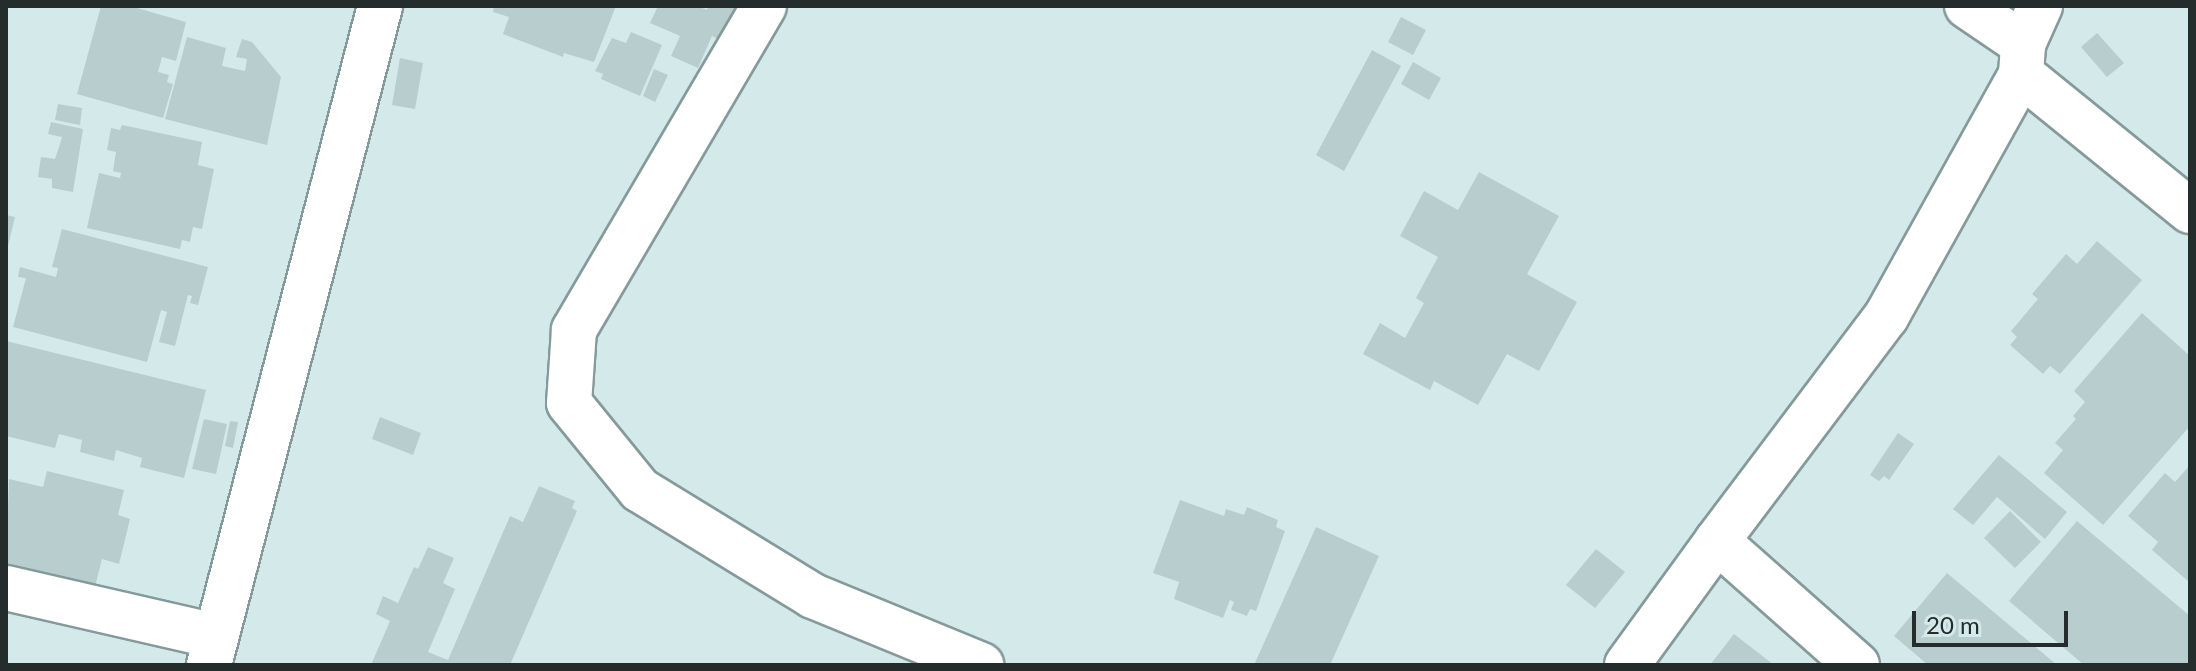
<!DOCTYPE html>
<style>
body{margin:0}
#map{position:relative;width:2196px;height:671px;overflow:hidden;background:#d4eaea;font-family:Lato,sans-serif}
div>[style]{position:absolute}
.building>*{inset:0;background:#b8cdce}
.roads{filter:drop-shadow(2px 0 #859a9a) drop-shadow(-2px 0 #859a9a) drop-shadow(0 2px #859a9a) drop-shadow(0 -2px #859a9a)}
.minor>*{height:44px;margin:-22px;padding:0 22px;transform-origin:22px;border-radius:22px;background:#fff}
span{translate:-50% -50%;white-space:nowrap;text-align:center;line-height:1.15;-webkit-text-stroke:6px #d4eaea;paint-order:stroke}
.frame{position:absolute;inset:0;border:8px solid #242c2c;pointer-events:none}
.scale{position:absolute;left:1912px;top:611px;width:156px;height:36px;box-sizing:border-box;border:4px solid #242c2c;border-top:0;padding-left:10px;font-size:24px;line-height:28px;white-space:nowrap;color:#242c2c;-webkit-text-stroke:6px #d4eaea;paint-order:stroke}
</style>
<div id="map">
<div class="building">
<div style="clip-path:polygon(101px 6px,130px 6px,186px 22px,176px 61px,162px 57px,158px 72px,169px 75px,167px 82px,173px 84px,163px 118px,77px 94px)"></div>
<div style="clip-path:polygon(494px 6px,616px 6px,594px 62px,564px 53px,563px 57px,503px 34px,509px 17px,493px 12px)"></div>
<div style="clip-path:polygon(658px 6px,697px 6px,707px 10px,708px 6px,740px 6px,724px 42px,712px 36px,698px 68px,671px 56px,680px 36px,650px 23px)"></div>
<div style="clip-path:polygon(1401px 17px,1426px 30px,1413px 55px,1388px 42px)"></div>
<div style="clip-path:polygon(631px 32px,662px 45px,640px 96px,601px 79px,603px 74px,595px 71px,612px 38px,626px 43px)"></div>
<div style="clip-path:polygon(2097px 33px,2124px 63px,2107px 77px,2081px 47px)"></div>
<div style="clip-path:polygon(187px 37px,226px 48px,222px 66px,245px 71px,247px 59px,236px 57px,242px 39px,252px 42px,281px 77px,267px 145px,165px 119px)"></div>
<div style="clip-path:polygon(1372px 50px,1401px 66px,1344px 171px,1316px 155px)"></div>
<div style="clip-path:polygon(400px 58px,423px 63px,415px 109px,392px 105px)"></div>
<div style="clip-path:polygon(1413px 62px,1441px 78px,1429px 100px,1401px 84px)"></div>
<div style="clip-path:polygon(654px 69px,668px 75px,655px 102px,643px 96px)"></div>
<div style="clip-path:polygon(58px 104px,82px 108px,80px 125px,55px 120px)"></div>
<div style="clip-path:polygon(51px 122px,83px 129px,73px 192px,52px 188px,52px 179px,38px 177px,41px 157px,55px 159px,60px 144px,62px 137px,48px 134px)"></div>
<div style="clip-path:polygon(122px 125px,202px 142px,198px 165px,214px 169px,202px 229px,193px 227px,190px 242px,182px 240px,180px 249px,87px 228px,99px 173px,120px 178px,121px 173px,113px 171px,116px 152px,107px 150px,111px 128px,120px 130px)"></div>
<div style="clip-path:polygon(1479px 172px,1559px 216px,1527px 274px,1577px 302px,1539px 371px,1507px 354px,1478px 405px,1434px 381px,1430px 390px,1363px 354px,1380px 323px,1405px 338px,1424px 303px,1416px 298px,1438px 257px,1400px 236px,1424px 191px,1458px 210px)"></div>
<div style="clip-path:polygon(6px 215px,15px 217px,7px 250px,6px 250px)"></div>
<div style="clip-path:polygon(62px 229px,208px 267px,198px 305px,190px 303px,192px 296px,188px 295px,175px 346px,159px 342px,167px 312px,161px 310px,147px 362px,13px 327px,26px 278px,18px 277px,20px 267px,56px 277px,58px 268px,52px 267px)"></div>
<div style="clip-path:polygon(2097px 241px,2142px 280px,2060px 374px,2050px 366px,2043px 374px,2010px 345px,2017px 337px,2011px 331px,2038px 299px,2032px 294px,2066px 254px,2077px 264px)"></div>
<div style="clip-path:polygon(2142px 313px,2190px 356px,2190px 426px,2103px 525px,2044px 473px,2063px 450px,2055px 443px,2076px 419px,2073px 416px,2085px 402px,2074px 391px)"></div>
<div style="clip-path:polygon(6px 341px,206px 390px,184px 478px,140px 467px,142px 458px,116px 450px,114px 461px,80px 452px,82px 440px,59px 434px,55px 448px,6px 436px)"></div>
<div style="clip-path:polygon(380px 417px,421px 433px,413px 455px,372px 439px)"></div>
<div style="clip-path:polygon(204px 419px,227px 424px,216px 474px,192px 469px)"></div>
<div style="clip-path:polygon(230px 421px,238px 422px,233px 448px,225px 446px)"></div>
<div style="clip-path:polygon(1898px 433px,1914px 444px,1889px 480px,1884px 476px,1879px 481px,1870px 475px)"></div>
<div style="clip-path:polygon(1999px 455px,2067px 512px,2045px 539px,1997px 497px,1973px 525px,1953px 509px)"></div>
<div style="clip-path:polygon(2190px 465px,2190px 579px,2188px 581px,2152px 550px,2158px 542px,2128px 516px,2165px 473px,2175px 482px)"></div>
<div style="clip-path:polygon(47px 471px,124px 490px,118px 515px,130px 519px,119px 564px,102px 559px,93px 595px,6px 572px,9px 479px,43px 487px)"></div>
<div style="clip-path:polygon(539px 486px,575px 501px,572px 508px,577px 511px,510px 665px,371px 665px,390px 621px,376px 614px,383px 596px,398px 603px,414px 567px,418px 569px,428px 547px,454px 558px,443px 583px,455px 589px,428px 652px,448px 660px,510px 516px,523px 522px)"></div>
<div style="clip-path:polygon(1180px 500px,1224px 516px,1226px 509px,1244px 515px,1247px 507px,1278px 520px,1276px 527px,1285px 531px,1256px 611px,1250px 609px,1247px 616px,1231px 610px,1234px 602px,1230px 600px,1223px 618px,1174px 599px,1179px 582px,1153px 573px)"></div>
<div style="clip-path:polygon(2010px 511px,2041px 542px,2015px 568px,1984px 538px)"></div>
<div style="clip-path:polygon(2077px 521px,2190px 616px,2190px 665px,2084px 665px,2009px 601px)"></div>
<div style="clip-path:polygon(1316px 527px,1379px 556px,1330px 665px,1254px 665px)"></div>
<div style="clip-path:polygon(1596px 549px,1625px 572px,1595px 608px,1566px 585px)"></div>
<div style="clip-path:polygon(1947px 573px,2057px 665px,1928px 665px,1894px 636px)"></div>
<div style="clip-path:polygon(1734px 634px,1774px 665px,1710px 665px)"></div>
</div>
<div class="roads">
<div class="minor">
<div style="left:764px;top:6px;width:376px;rotate:120.4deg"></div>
<div style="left:574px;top:330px;width:73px;rotate:93.9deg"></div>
<div style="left:569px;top:403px;width:112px;rotate:50.8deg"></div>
<div style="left:640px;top:490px;width:203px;rotate:31.5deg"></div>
<div style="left:813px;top:596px;width:182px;rotate:22.3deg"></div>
<div style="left:1967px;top:6px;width:68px;rotate:34.2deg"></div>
<div style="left:2021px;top:74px;width:218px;rotate:39deg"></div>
<div style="left:6px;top:588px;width:214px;rotate:12.9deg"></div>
<div style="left:209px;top:665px;width:681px;rotate:-75.45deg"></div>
<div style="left:1627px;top:665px;width:153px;rotate:-54deg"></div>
<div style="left:1857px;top:665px;width:187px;rotate:-138.5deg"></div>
<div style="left:1717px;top:541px;width:281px;rotate:-53deg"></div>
<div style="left:1886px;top:317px;width:278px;rotate:-60.9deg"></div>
<div style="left:2021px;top:74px;width:30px;rotate:-86deg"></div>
<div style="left:2023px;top:44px;width:42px;rotate:-65.9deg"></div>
</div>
</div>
<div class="frame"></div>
<div class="scale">20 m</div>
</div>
